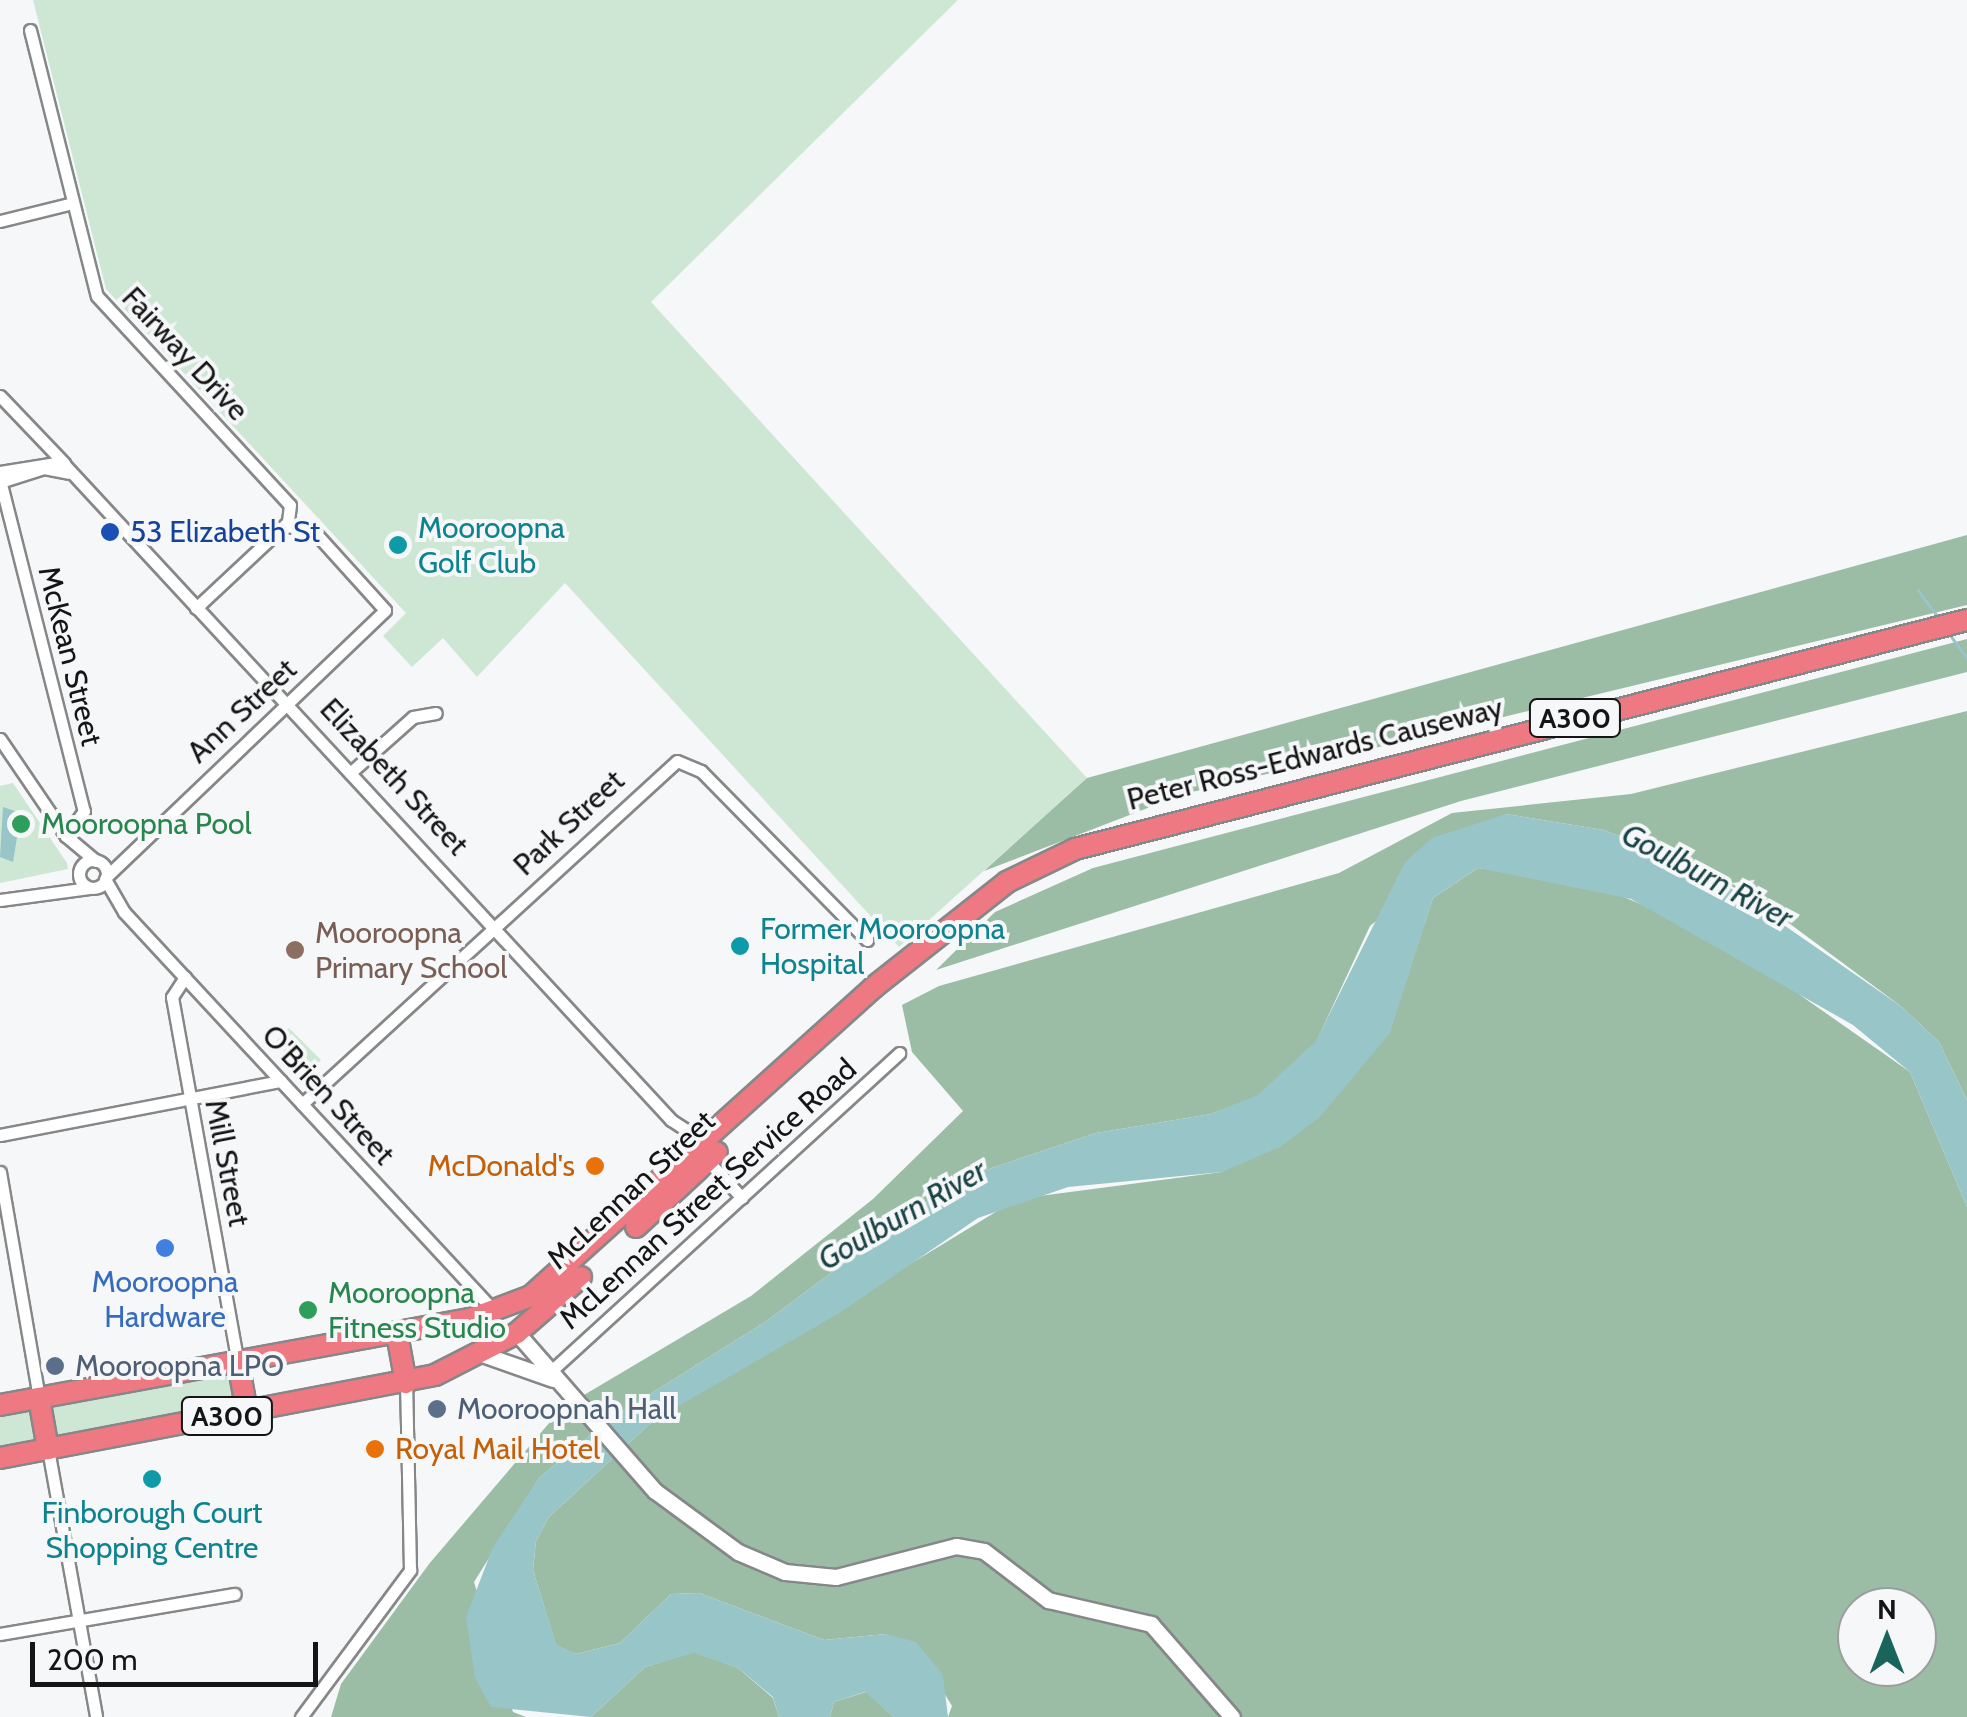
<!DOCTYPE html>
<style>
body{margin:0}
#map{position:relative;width:1967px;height:1717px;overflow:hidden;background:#f6f7f8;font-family:Cabin,sans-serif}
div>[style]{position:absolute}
.green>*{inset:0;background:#cee7d5}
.forest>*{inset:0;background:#9bbca5}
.water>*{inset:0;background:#98c5c7}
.stream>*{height:2.5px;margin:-1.25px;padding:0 1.25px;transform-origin:1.25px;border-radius:1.25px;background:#98c5c7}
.roads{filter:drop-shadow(2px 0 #868788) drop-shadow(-2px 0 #868788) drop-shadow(0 2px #868788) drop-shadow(0 -2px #868788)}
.street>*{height:11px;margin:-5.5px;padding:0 5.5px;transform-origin:5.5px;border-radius:5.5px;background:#fff}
.street>.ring{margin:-5.5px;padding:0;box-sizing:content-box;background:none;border:11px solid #fff;border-radius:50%}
.secondary>*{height:15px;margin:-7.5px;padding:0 7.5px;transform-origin:7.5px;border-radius:7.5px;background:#fff}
.highway>*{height:20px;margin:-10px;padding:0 10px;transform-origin:10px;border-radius:10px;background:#ef7982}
.dots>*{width:28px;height:28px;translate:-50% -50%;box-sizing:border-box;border:5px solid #f6f7f8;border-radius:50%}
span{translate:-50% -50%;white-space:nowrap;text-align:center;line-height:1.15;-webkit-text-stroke:8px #f6f7f8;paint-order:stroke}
.shield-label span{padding:2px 8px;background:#f6f7f8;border:2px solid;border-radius:8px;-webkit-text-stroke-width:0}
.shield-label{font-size:28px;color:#151515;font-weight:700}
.street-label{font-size:30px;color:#151515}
.culture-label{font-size:30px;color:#0d838f}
.left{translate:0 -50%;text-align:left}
.transit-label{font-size:30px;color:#164399}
.leisure-label{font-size:30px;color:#27864d}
.education-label{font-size:30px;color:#785e54}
.food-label{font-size:30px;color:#c56008}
.right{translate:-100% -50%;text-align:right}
.shop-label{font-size:30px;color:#366cbe}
.service-label{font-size:30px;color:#4e5e75}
.water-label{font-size:32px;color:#194345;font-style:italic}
.north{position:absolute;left:1837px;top:1587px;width:100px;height:100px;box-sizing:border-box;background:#f6f7f8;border:2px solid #9c9d9d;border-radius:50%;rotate:0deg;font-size:28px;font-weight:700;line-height:40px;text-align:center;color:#151515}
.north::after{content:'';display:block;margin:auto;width:35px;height:45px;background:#19645b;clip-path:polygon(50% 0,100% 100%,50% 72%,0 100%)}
.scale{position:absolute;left:30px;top:1642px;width:288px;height:45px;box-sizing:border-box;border:5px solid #151515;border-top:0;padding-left:12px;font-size:30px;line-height:35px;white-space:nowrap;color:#151515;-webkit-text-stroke:8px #f6f7f8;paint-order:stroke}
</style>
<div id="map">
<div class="green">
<div style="clip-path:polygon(33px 0,958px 0,651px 302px,1087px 778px,899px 947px,565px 583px,477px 677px,443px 638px,412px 667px,383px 636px,406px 613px,106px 289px)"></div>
<div style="clip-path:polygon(13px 783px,67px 863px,68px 869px,0 883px,0 786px)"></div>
<div style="clip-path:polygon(289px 1028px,321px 1060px,306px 1074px,275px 1042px)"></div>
<div style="clip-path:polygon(232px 1371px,236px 1405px,51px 1441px,47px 1405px)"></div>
<div style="clip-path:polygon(35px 1405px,41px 1444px,0 1451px,0 1412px)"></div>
</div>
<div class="forest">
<div style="clip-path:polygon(1967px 535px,1967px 605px,1184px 794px,984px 871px,1087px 778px)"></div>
<div style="clip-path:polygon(1967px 639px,1967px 672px,1461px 801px,936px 970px,995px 912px,1093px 868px)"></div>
<div style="clip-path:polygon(1967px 711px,1967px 1100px,1939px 1042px,1902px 1007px,1770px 909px,1706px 871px,1604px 830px,1506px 814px,1370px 926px,1316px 1042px,1258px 1096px,1211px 1114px,1096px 1133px,956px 1180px,765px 1322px,607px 1421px,539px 1478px,474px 1582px,513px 1712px,526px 1717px,331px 1717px,341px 1684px,429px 1564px,562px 1408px,751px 1296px,873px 1199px,963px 1111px,912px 1052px,902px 1005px,939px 986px,1339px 873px,1452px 813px,1631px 794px)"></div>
<div style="clip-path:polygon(evenodd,1478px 868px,1595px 885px,1662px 913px,1750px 960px,1910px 1072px,1967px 1207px,1967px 1717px,948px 1717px,952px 1706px,925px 1662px,886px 1634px,824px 1640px,699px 1593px,671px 1594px,620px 1643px,576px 1654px,556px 1645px,533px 1570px,536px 1541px,549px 1517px,654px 1420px,1017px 1199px,1222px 1172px,1389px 1033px,1433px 898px,1478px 868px,1857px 1607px,1917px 1607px,1917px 1667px,1857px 1667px,1857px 1607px)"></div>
<div style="clip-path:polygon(694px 1652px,738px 1668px,773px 1698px,779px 1717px,591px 1717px,645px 1667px)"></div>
<div style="clip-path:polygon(866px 1692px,894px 1717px,830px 1717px,834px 1702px)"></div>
</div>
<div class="water">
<div style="clip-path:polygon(3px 807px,21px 813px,13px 862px,0 857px)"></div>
<div style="clip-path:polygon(1506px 814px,1604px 830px,1706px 871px,1902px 1007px,1939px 1042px,1967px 1100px,1967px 1207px,1910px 1072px,1853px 1025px,1631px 899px,1478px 868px,1433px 898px,1390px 1033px,1320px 1117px,1280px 1147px,1222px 1172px,1068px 1187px,978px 1218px,838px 1314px,654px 1420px,549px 1517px,536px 1541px,533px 1570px,556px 1644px,576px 1654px,620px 1643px,671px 1594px,699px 1593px,824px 1640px,886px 1634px,916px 1642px,943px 1675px,948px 1717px,894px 1717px,865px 1692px,834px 1702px,830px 1717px,779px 1717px,773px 1697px,738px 1668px,694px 1653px,645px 1667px,591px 1717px,491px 1707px,475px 1678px,466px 1617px,493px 1547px,539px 1478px,607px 1421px,765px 1322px,956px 1180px,1096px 1133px,1211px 1114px,1258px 1095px,1316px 1041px,1405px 862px,1432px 838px)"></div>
</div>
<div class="stream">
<div style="left:1918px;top:590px;width:34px;rotate:53deg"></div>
<div style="left:1951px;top:636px;width:27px;rotate:54deg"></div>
</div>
<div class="roads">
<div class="street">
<div style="left:30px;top:30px;width:274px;rotate:75.9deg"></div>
<div style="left:97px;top:296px;width:284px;rotate:47.3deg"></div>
<div style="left:290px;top:505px;width:17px;rotate:97deg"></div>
<div style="left:288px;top:522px;width:126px;rotate:136.9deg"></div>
<div style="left:0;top:221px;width:75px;rotate:-13.9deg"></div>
<div style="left:0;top:396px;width:93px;rotate:46.3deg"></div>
<div style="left:0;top:472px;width:63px;rotate:-9.2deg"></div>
<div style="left:62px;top:462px;width:897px;rotate:47.21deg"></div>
<div style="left:671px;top:1120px;width:38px;rotate:33deg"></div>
<div style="left:0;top:480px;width:341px;rotate:75.8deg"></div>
<div style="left:84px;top:811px;width:31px;rotate:126deg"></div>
<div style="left:0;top:482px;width:46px;rotate:-17.7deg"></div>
<div style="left:44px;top:468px;width:25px;rotate:11deg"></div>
<div style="left:0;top:739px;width:117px;rotate:55.8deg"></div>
<div style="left:66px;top:836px;width:39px;rotate:40deg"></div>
<div style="left:350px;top:773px;width:84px;rotate:-41.6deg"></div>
<div style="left:413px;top:717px;width:23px;rotate:-10deg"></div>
<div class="ring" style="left:79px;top:860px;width:17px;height:17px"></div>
<div style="left:106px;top:877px;width:386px;rotate:-43.7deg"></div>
<div style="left:385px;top:610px;width:110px;rotate:-132.1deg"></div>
<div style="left:311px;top:528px;width:26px;rotate:-176deg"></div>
<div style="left:105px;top:879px;width:38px;rotate:60deg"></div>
<div style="left:124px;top:912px;width:546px;rotate:47.15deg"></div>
<div style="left:0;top:900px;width:90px;rotate:-7.7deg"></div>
<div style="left:185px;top:977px;width:24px;rotate:123deg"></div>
<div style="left:172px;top:997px;width:371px;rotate:79.8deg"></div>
<div style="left:302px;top:1104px;width:508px;rotate:-42.45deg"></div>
<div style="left:677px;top:761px;width:26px;rotate:23deg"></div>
<div style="left:701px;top:771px;width:237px;rotate:45.5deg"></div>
<div style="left:0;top:1135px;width:286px;rotate:-10.9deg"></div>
<div style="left:708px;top:1161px;width:50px;rotate:47.4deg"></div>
<div style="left:0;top:1172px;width:229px;rotate:80.2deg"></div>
<div style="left:550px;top:1372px;width:473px;rotate:-42.4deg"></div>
<div style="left:48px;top:1449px;width:272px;rotate:79.8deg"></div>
<div style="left:0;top:1634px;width:238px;rotate:-9.7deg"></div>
<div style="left:301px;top:1717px;width:183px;rotate:-53.4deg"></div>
<div style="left:410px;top:1570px;width:187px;rotate:-91.2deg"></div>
</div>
<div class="secondary">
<div style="left:517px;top:1333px;width:210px;rotate:48.9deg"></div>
<div style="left:655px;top:1491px;width:103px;rotate:36.3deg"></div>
<div style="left:738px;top:1552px;width:51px;rotate:23.1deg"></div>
<div style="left:785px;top:1572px;width:51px;rotate:5.6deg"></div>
<div style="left:836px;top:1577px;width:124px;rotate:-14.5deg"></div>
<div style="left:956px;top:1546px;width:28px;rotate:10deg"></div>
<div style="left:984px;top:1551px;width:81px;rotate:37.4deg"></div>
<div style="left:1048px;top:1600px;width:106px;rotate:13.1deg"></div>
<div style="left:1151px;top:1624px;width:123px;rotate:48.9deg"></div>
<div style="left:482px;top:1354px;width:75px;rotate:19.4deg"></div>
</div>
<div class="highway">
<div style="left:636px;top:1227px;width:110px;rotate:-42.8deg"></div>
<div style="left:397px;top:1334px;width:50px;rotate:79.6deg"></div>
<div style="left:238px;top:1362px;width:51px;rotate:79.8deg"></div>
<div style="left:39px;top:1398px;width:52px;rotate:80deg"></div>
<div style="left:0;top:1405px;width:478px;rotate:-10.4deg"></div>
<div style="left:470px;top:1319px;width:65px;rotate:-20.7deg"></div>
<div style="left:531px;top:1296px;width:462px;rotate:-42deg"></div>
<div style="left:874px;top:987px;width:169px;rotate:-38.3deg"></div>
<div style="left:1007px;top:882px;width:76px;rotate:-25.9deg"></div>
<div style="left:1075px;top:849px;width:921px;rotate:-14.4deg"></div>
<div style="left:0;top:1458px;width:443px;rotate:-10.8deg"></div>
<div style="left:435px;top:1375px;width:92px;rotate:-27.1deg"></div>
<div style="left:517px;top:1333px;width:85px;rotate:-41.2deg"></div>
</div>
</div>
<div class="dots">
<div style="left:110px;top:532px;background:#1a4fb4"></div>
<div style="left:398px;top:545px;background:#0f9aa8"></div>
<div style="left:21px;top:824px;background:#2e9e5b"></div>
<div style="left:740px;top:946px;background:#0f9aa8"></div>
<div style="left:295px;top:950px;background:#8d6e63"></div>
<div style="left:595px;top:1166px;background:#e8710a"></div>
<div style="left:165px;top:1248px;background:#3f7fe0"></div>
<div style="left:308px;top:1310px;background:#2e9e5b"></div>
<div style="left:55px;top:1366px;background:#5c6f8a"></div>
<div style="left:437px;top:1409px;background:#5c6f8a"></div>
<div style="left:375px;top:1449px;background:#e8710a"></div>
<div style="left:152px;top:1479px;background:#0f9aa8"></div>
</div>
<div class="shield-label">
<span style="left:1575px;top:718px">A300</span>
<span style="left:227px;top:1416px">A300</span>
</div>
<div class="street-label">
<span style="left:185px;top:354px;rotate:47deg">Fairway Drive</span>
<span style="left:70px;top:656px;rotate:76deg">McKean Street</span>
<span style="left:242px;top:711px;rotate:-43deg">Ann Street</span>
<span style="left:1315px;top:754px;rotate:-14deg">Peter Ross-Edwards Causeway</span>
<span style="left:394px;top:777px;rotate:47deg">Elizabeth Street</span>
<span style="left:569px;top:823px;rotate:-43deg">Park Street</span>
<span style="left:328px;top:1095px;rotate:47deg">O'Brien Street</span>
<span style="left:227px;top:1163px;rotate:79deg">Mill Street</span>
<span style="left:631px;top:1190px;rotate:-43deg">McLennan Street</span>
<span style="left:708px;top:1194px;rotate:-42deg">McLennan Street Service Road</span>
</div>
<div class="culture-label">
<span class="left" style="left:418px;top:545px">Mooroopna<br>Golf Club</span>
<span class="left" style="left:760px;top:946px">Former Mooroopna<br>Hospital</span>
<span style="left:152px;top:1530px">Finborough Court<br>Shopping Centre</span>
</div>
<div class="transit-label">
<span class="left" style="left:130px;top:532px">53 Elizabeth St</span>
</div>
<div class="leisure-label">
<span class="left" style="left:41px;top:824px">Mooroopna Pool</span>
<span class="left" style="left:328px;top:1310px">Mooroopna<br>Fitness Studio</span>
</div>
<div class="education-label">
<span class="left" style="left:315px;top:950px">Mooroopna<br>Primary School</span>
</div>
<div class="food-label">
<span class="right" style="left:575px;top:1166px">McDonald's</span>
<span class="left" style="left:395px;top:1449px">Royal Mail Hotel</span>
</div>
<div class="shop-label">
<span style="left:165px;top:1299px">Mooroopna<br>Hardware</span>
</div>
<div class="service-label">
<span class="left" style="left:75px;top:1366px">Mooroopna LPO</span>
<span class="left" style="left:457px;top:1409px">Mooroopnah Hall</span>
</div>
<div class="water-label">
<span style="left:1707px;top:876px;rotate:28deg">Goulburn River</span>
<span style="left:902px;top:1215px;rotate:-30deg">Goulburn River</span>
</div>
<div class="north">N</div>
<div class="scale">200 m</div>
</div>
